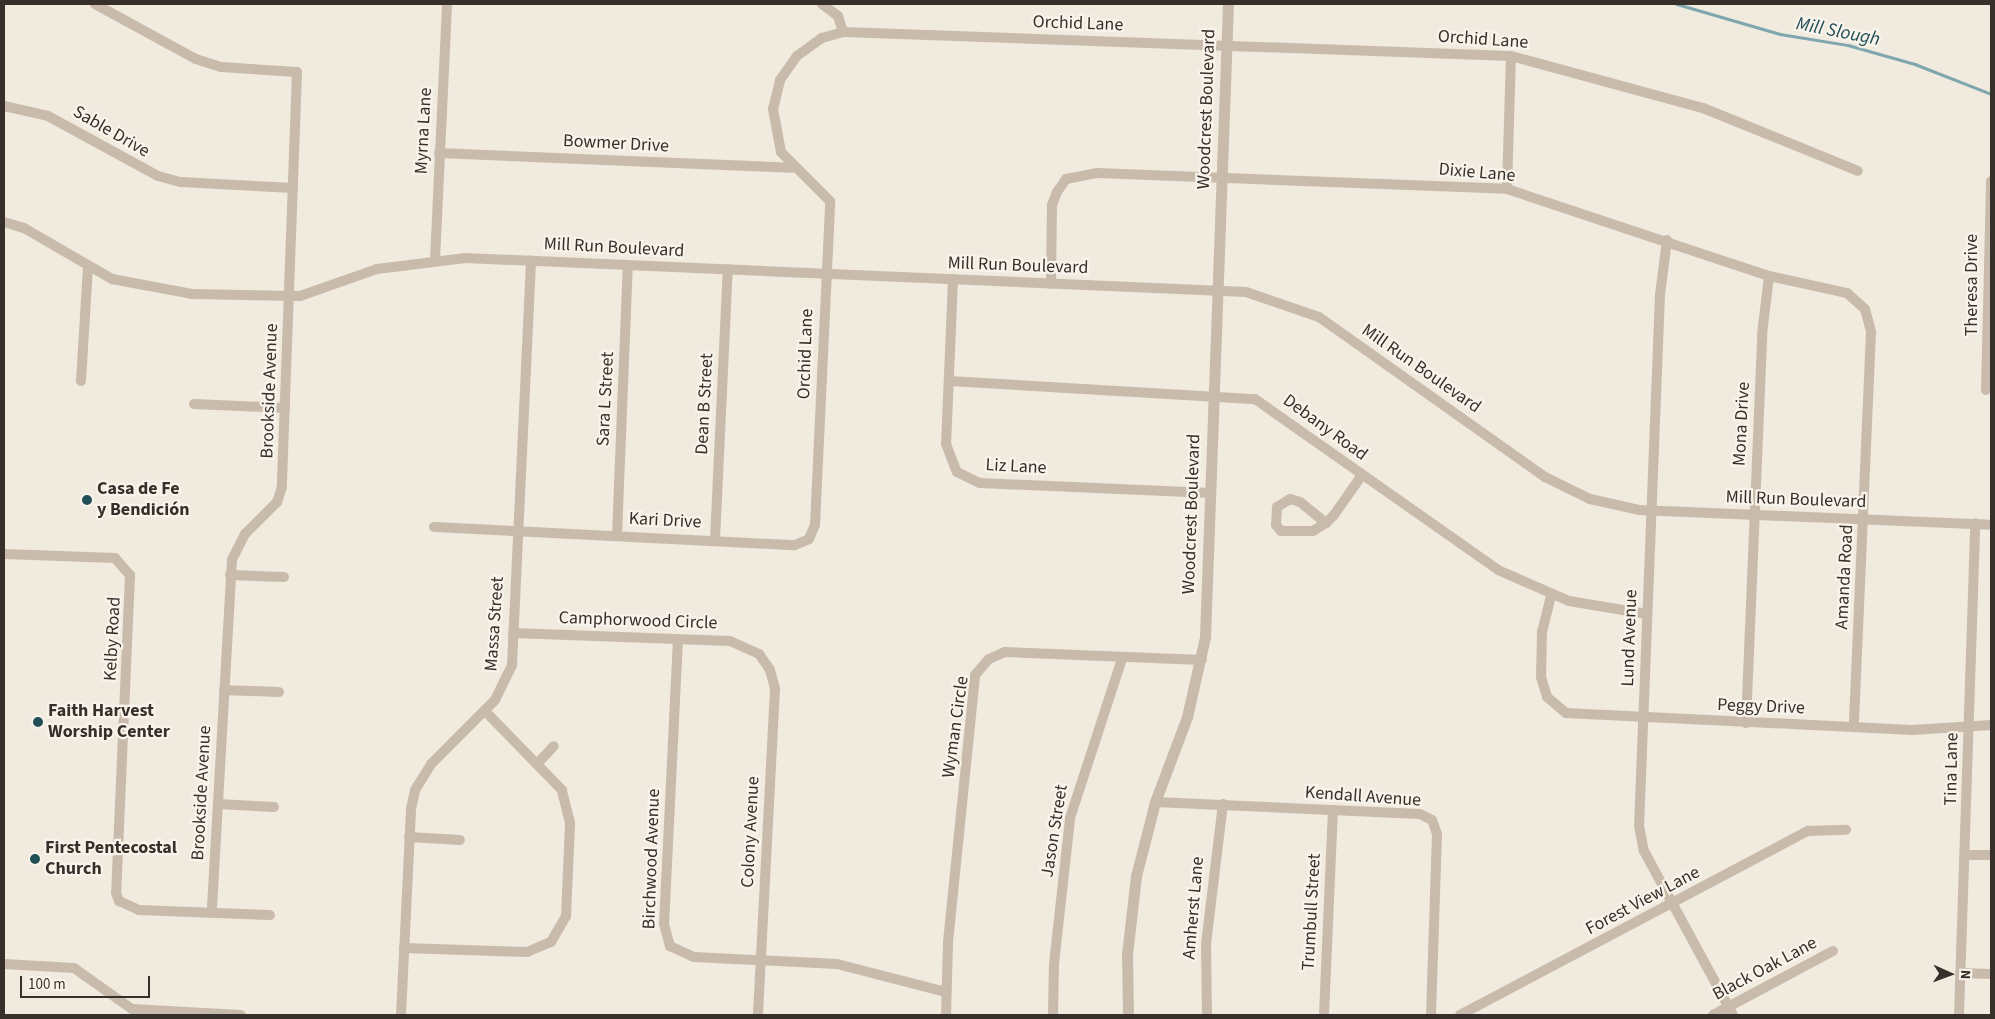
<!DOCTYPE html>
<meta charset="utf-8">
<style>
body{margin:0}
#map{position:relative;width:1995px;height:1019px;overflow:hidden;background:#f1eadf;font-family:"Source Sans 3",sans-serif}
div>[style]{position:absolute}
.stream>*{height:2.5px;margin:-1.25px;padding:0 1.25px;transform-origin:1.25px;border-radius:1.25px;background:#7fa6ac}
.minor>*{height:10px;margin:-5px;padding:0 5px;transform-origin:5px;border-radius:5px;background:#c9bbab}
.tertiary>*{height:11px;margin:-5.5px;padding:0 5.5px;transform-origin:5.5px;border-radius:5.5px;background:#c9bbab}
.dots>*{width:14px;height:14px;translate:-50% -50%;box-sizing:border-box;border:2px solid #f9f4eb;border-radius:50%}
span{translate:-50% -50%;white-space:nowrap;text-align:center;line-height:1.15;-webkit-text-stroke:4.5px #f9f4eb;paint-order:stroke}
.street-label{font-size:18px;color:#372f2a}
.poi-label{font-size:18px;color:#372f2a;font-weight:700}
.left{translate:0 -50%;text-align:left}
.water-label{font-size:19px;color:#224e56;font-style:italic}
.frame{position:absolute;inset:0;border:5px solid #372f2a;pointer-events:none}
.north{position:absolute;left:1925px;top:949px;width:50px;height:50px;-webkit-text-stroke:4px #f9f4eb;paint-order:stroke;rotate:92deg;font-size:14px;font-weight:700;line-height:20px;text-align:center;color:#372f2a}
.north::after{content:'';display:block;margin:auto;width:18px;height:22px;background:#372f2a;clip-path:polygon(50% 0,100% 100%,50% 72%,0 100%)}
.scale{position:absolute;left:20px;top:976px;width:130px;height:22px;box-sizing:border-box;border:2px solid #372f2a;border-top:0;padding-left:6px;font-size:15px;line-height:18px;white-space:nowrap;color:#372f2a;-webkit-text-stroke:4px #f9f4eb;paint-order:stroke}
</style>
<div id="map">
<div class="stream">
<div style="left:1677px;top:4px;width:107px;rotate:16.2deg"></div>
<div style="left:1780px;top:34px;width:69px;rotate:9.2deg"></div>
<div style="left:1848px;top:45px;width:70px;rotate:15.8deg"></div>
<div style="left:1915px;top:64px;width:82px;rotate:21.5deg"></div>
</div>
<div class="minor">
<div style="left:95px;top:4px;width:115px;rotate:28.6deg"></div>
<div style="left:196px;top:59px;width:26px;rotate:18deg"></div>
<div style="left:221px;top:67px;width:76px;rotate:3.8deg"></div>
<div style="left:297px;top:72px;width:415px;rotate:92.1deg"></div>
<div style="left:282px;top:487px;width:16px;rotate:108deg"></div>
<div style="left:277px;top:502px;width:45px;rotate:135deg"></div>
<div style="left:245px;top:534px;width:29px;rotate:117deg"></div>
<div style="left:232px;top:560px;width:353px;rotate:93.3deg"></div>
<div style="left:822px;top:4px;width:20px;rotate:37deg"></div>
<div style="left:838px;top:16px;width:17px;rotate:73deg"></div>
<div style="left:4px;top:106px;width:45px;rotate:12.8deg"></div>
<div style="left:48px;top:116px;width:125px;rotate:28.6deg"></div>
<div style="left:158px;top:176px;width:24px;rotate:15deg"></div>
<div style="left:181px;top:182px;width:112px;rotate:3.1deg"></div>
<div style="left:439px;top:153px;width:353px;rotate:2.4deg"></div>
<div style="left:1507px;top:189px;width:133px;rotate:-88.3deg"></div>
<div style="left:4px;top:222px;width:21px;rotate:17deg"></div>
<div style="left:24px;top:228px;width:102px;rotate:30.1deg"></div>
<div style="left:112px;top:279px;width:81px;rotate:10.6deg"></div>
<div style="left:192px;top:294px;width:108px;rotate:1.1deg"></div>
<div style="left:300px;top:296px;width:82px;rotate:-19.3deg"></div>
<div style="left:377px;top:269px;width:89px;rotate:-7.1deg"></div>
<div style="left:465px;top:258px;width:782px;rotate:2.49deg"></div>
<div style="left:1246px;top:292px;width:77px;rotate:18.9deg"></div>
<div style="left:1319px;top:317px;width:277px;rotate:35.3deg"></div>
<div style="left:1545px;top:477px;width:50px;rotate:26.1deg"></div>
<div style="left:1590px;top:499px;width:50px;rotate:12.7deg"></div>
<div style="left:1639px;top:510px;width:352px;rotate:2.4deg"></div>
<div style="left:1667px;top:240px;width:55px;rotate:97.3deg"></div>
<div style="left:1660px;top:295px;width:531px;rotate:92.26deg"></div>
<div style="left:1639px;top:826px;width:25px;rotate:79deg"></div>
<div style="left:1644px;top:851px;width:187px;rotate:61.5deg"></div>
<div style="left:435px;top:260px;width:256px;rotate:-87.3deg"></div>
<div style="left:953px;top:279px;width:165px;rotate:92.4deg"></div>
<div style="left:946px;top:444px;width:30px;rotate:69deg"></div>
<div style="left:957px;top:472px;width:25px;rotate:26deg"></div>
<div style="left:980px;top:483px;width:231px;rotate:2.5deg"></div>
<div style="left:1051px;top:284px;width:79px;rotate:-89.3deg"></div>
<div style="left:1052px;top:205px;width:14px;rotate:-69deg"></div>
<div style="left:1057px;top:192px;width:16px;rotate:-55deg"></div>
<div style="left:1066px;top:179px;width:32px;rotate:-11deg"></div>
<div style="left:1097px;top:173px;width:410px;rotate:2.2deg"></div>
<div style="left:1507px;top:189px;width:276px;rotate:18.4deg"></div>
<div style="left:1769px;top:276px;width:80px;rotate:12.3deg"></div>
<div style="left:1847px;top:293px;width:24px;rotate:42deg"></div>
<div style="left:1865px;top:309px;width:24px;rotate:75deg"></div>
<div style="left:1871px;top:332px;width:395px;rotate:92.5deg"></div>
<div style="left:81px;top:381px;width:113px;rotate:-86.5deg"></div>
<div style="left:949px;top:381px;width:307px;rotate:3.4deg"></div>
<div style="left:1255px;top:399px;width:297px;rotate:35.1deg"></div>
<div style="left:1498px;top:570px;width:77px;rotate:23.6deg"></div>
<div style="left:1569px;top:601px;width:79px;rotate:9.5deg"></div>
<div style="left:1986px;top:390px;width:209px;rotate:-88.6deg"></div>
<div style="left:194px;top:404px;width:91px;rotate:2.5deg"></div>
<div style="left:1326px;top:523px;width:33px;rotate:-141deg"></div>
<div style="left:1300px;top:502px;width:10px;rotate:-163deg"></div>
<div style="left:1290px;top:499px;width:15px;rotate:148deg"></div>
<div style="left:1277px;top:507px;width:18px;rotate:93deg"></div>
<div style="left:1276px;top:525px;width:8px;rotate:50deg"></div>
<div style="left:1281px;top:531px;width:32px"></div>
<div style="left:1313px;top:531px;width:15px;rotate:-32deg"></div>
<div style="left:1326px;top:523px;width:11px;rotate:-45deg"></div>
<div style="left:1334px;top:515px;width:49px;rotate:-55deg"></div>
<div style="left:434px;top:527px;width:361px;rotate:2.9deg"></div>
<div style="left:795px;top:545px;width:15px;rotate:-23deg"></div>
<div style="left:809px;top:539px;width:15px;rotate:-67deg"></div>
<div style="left:815px;top:525px;width:324px;rotate:-87.3deg"></div>
<div style="left:830px;top:201px;width:69px;rotate:-135deg"></div>
<div style="left:781px;top:152px;width:44px;rotate:-100.5deg"></div>
<div style="left:773px;top:109px;width:30px;rotate:-76deg"></div>
<div style="left:780px;top:80px;width:29px;rotate:-55deg"></div>
<div style="left:797px;top:56px;width:31px;rotate:-36deg"></div>
<div style="left:822px;top:38px;width:22px;rotate:-16deg"></div>
<div style="left:843px;top:32px;width:668px;rotate:2.06deg"></div>
<div style="left:1511px;top:56px;width:199px;rotate:15.2deg"></div>
<div style="left:1703px;top:108px;width:167px;rotate:22.1deg"></div>
<div style="left:617px;top:535px;width:270px;rotate:-87.7deg"></div>
<div style="left:715px;top:540px;width:271px;rotate:-87.3deg"></div>
<div style="left:4px;top:554px;width:111px;rotate:2.1deg"></div>
<div style="left:115px;top:558px;width:23px;rotate:49deg"></div>
<div style="left:130px;top:575px;width:318px;rotate:92.5deg"></div>
<div style="left:116px;top:893px;width:9px;rotate:69deg"></div>
<div style="left:119px;top:901px;width:22px;rotate:24deg"></div>
<div style="left:139px;top:910px;width:131px;rotate:2.2deg"></div>
<div style="left:230px;top:575px;width:54px;rotate:2.1deg"></div>
<div style="left:1551px;top:596px;width:36px;rotate:104deg"></div>
<div style="left:1542px;top:631px;width:46px;rotate:91.2deg"></div>
<div style="left:1541px;top:677px;width:21px;rotate:73deg"></div>
<div style="left:1547px;top:697px;width:25px;rotate:40deg"></div>
<div style="left:1566px;top:713px;width:346px;rotate:2.8deg"></div>
<div style="left:1912px;top:730px;width:79px;rotate:-3.6deg"></div>
<div style="left:513px;top:633px;width:217px;rotate:2.1deg"></div>
<div style="left:730px;top:641px;width:32px;rotate:24deg"></div>
<div style="left:759px;top:654px;width:19px;rotate:55deg"></div>
<div style="left:770px;top:670px;width:20px;rotate:75deg"></div>
<div style="left:775px;top:689px;width:326px;rotate:93deg"></div>
<div style="left:678px;top:639px;width:285px;rotate:92.8deg"></div>
<div style="left:664px;top:924px;width:23px;rotate:75deg"></div>
<div style="left:670px;top:946px;width:26px;rotate:25deg"></div>
<div style="left:694px;top:957px;width:143px;rotate:2.8deg"></div>
<div style="left:837px;top:964px;width:113px;rotate:14.4deg"></div>
<div style="left:224px;top:690px;width:55px;rotate:2.1deg"></div>
<div style="left:1746px;top:723px;width:389px;rotate:-87.6deg"></div>
<div style="left:1762px;top:334px;width:58px;rotate:-83.1deg"></div>
<div style="left:538px;top:763px;width:23px;rotate:-47deg"></div>
<div style="left:1155px;top:802px;width:265px;rotate:2.6deg"></div>
<div style="left:1420px;top:814px;width:13px;rotate:27deg"></div>
<div style="left:1432px;top:820px;width:15px;rotate:70deg"></div>
<div style="left:1437px;top:834px;width:181px;rotate:91.9deg"></div>
<div style="left:218px;top:804px;width:56px;rotate:3.1deg"></div>
<div style="left:409px;top:837px;width:51px;rotate:3.4deg"></div>
<div style="left:1966px;top:855px;width:25px"></div>
<div style="left:404px;top:948px;width:123px;rotate:1.9deg"></div>
<div style="left:527px;top:952px;width:26px;rotate:-23deg"></div>
<div style="left:551px;top:942px;width:30px;rotate:-60deg"></div>
<div style="left:566px;top:916px;width:93px;rotate:-87.5deg"></div>
<div style="left:570px;top:823px;width:34px;rotate:-104deg"></div>
<div style="left:562px;top:790px;width:110px;rotate:-134.3deg"></div>
<div style="left:4px;top:964px;width:70px;rotate:3.3deg"></div>
<div style="left:74px;top:968px;width:71px;rotate:35.3deg"></div>
<div style="left:132px;top:1009px;width:109px;rotate:3.2deg"></div>
<div style="left:1961px;top:973px;width:30px;rotate:2deg"></div>
<div style="left:401px;top:1015px;width:206px;rotate:-87.2deg"></div>
<div style="left:411px;top:809px;width:19px;rotate:-78deg"></div>
<div style="left:415px;top:790px;width:31px;rotate:-58deg"></div>
<div style="left:431px;top:764px;width:91px;rotate:-45deg"></div>
<div style="left:495px;top:700px;width:39px;rotate:-64deg"></div>
<div style="left:512px;top:665px;width:405px;rotate:-87.3deg"></div>
<div style="left:946px;top:1015px;width:73px;rotate:-88.4deg"></div>
<div style="left:948px;top:942px;width:268px;rotate:-84.2deg"></div>
<div style="left:975px;top:675px;width:21px;rotate:-49deg"></div>
<div style="left:989px;top:659px;width:17px;rotate:-24deg"></div>
<div style="left:1005px;top:652px;width:197px;rotate:2.3deg"></div>
<div style="left:1053px;top:1015px;width:51px;rotate:-88.9deg"></div>
<div style="left:1054px;top:964px;width:147px;rotate:-83.7deg"></div>
<div style="left:1070px;top:818px;width:167px;rotate:-71.9deg"></div>
<div style="left:1207px;top:1015px;width:71px;rotate:-90.8deg"></div>
<div style="left:1206px;top:944px;width:141px;rotate:-83.1deg"></div>
<div style="left:1324px;top:1015px;width:205px;rotate:-87.5deg"></div>
<div style="left:1460px;top:1015px;width:394px;rotate:-27.9deg"></div>
<div style="left:1808px;top:831px;width:38px;rotate:-2deg"></div>
<div style="left:1713px;top:1015px;width:136px;rotate:-28.1deg"></div>
<div style="left:1959px;top:1015px;width:492px;rotate:-88.1deg"></div>
</div>
<div class="tertiary">
<div style="left:1128px;top:1015px;width:61px;rotate:-90.9deg"></div>
<div style="left:1127px;top:954px;width:79px;rotate:-83.4deg"></div>
<div style="left:1136px;top:876px;width:76px;rotate:-75.6deg"></div>
<div style="left:1155px;top:802px;width:91px;rotate:-69.4deg"></div>
<div style="left:1187px;top:717px;width:82px;rotate:-77.3deg"></div>
<div style="left:1205px;top:637px;width:633px;rotate:-87.92deg"></div>
</div>
<div class="dots">
<div style="left:87px;top:500px;background:#224e56"></div>
<div style="left:38px;top:722px;background:#224e56"></div>
<div style="left:35px;top:859px;background:#224e56"></div>
</div>
<div class="street-label">
<span style="left:1078px;top:24px;rotate:2deg">Orchid Lane</span>
<span style="left:1483px;top:40px;rotate:4deg">Orchid Lane</span>
<span style="left:1207px;top:109px;rotate:-88deg">Woodcrest Boulevard</span>
<span style="left:424px;top:131px;rotate:-87deg">Myrna Lane</span>
<span style="left:111px;top:132px;rotate:30deg">Sable Drive</span>
<span style="left:616px;top:144px;rotate:3deg">Bowmer Drive</span>
<span style="left:1477px;top:173px;rotate:5deg">Dixie Lane</span>
<span style="left:614px;top:248px;rotate:3deg">Mill Run Boulevard</span>
<span style="left:1018px;top:266px;rotate:2deg">Mill Run Boulevard</span>
<span style="left:1972px;top:285px;rotate:-90deg">Theresa Drive</span>
<span style="left:806px;top:354px;rotate:-88deg">Orchid Lane</span>
<span style="left:1421px;top:369px;rotate:35deg">Mill Run Boulevard</span>
<span style="left:270px;top:391px;rotate:-88deg">Brookside Avenue</span>
<span style="left:606px;top:399px;rotate:-87deg">Sara L Street</span>
<span style="left:705px;top:404px;rotate:-87deg">Dean B Street</span>
<span style="left:1742px;top:424px;rotate:-87deg">Mona Drive</span>
<span style="left:1325px;top:428px;rotate:36deg">Debany Road</span>
<span style="left:1016px;top:467px;rotate:3deg">Liz Lane</span>
<span style="left:1796px;top:500px;rotate:2deg">Mill Run Boulevard</span>
<span style="left:1192px;top:514px;rotate:-88deg">Woodcrest Boulevard</span>
<span style="left:665px;top:521px;rotate:3deg">Kari Drive</span>
<span style="left:1845px;top:577px;rotate:-87deg">Amanda Road</span>
<span style="left:638px;top:621px;rotate:2deg">Camphorwood Circle</span>
<span style="left:495px;top:624px;rotate:-86deg">Massa Street</span>
<span style="left:1630px;top:638px;rotate:-88deg">Lund Avenue</span>
<span style="left:113px;top:639px;rotate:-87deg">Kelby Road</span>
<span style="left:1761px;top:707px;rotate:2deg">Peggy Drive</span>
<span style="left:956px;top:727px;rotate:-82deg">Wyman Circle</span>
<span style="left:1952px;top:769px;rotate:-89deg">Tina Lane</span>
<span style="left:202px;top:793px;rotate:-87deg">Brookside Avenue</span>
<span style="left:1363px;top:797px;rotate:4deg">Kendall Avenue</span>
<span style="left:1055px;top:831px;rotate:-81deg">Jason Street</span>
<span style="left:751px;top:832px;rotate:-87deg">Colony Avenue</span>
<span style="left:652px;top:859px;rotate:-88deg">Birchwood Avenue</span>
<span style="left:1643px;top:901px;rotate:-28deg">Forest View Lane</span>
<span style="left:1194px;top:908px;rotate:-85deg">Amherst Lane</span>
<span style="left:1312px;top:912px;rotate:-87deg">Trumbull Street</span>
<span style="left:1765px;top:969px;rotate:-28deg">Black Oak Lane</span>
</div>
<div class="poi-label">
<span class="left" style="left:97px;top:500px">Casa de Fe<br>y Bendición</span>
<span class="left" style="left:48px;top:722px">Faith Harvest<br>Worship Center</span>
<span class="left" style="left:45px;top:859px">First Pentecostal<br>Church</span>
</div>
<div class="water-label">
<span style="left:1838px;top:32px;rotate:11deg">Mill Slough</span>
</div>
<div class="frame"></div>
<div class="north">N</div>
<div class="scale">100 m</div>
</div>
